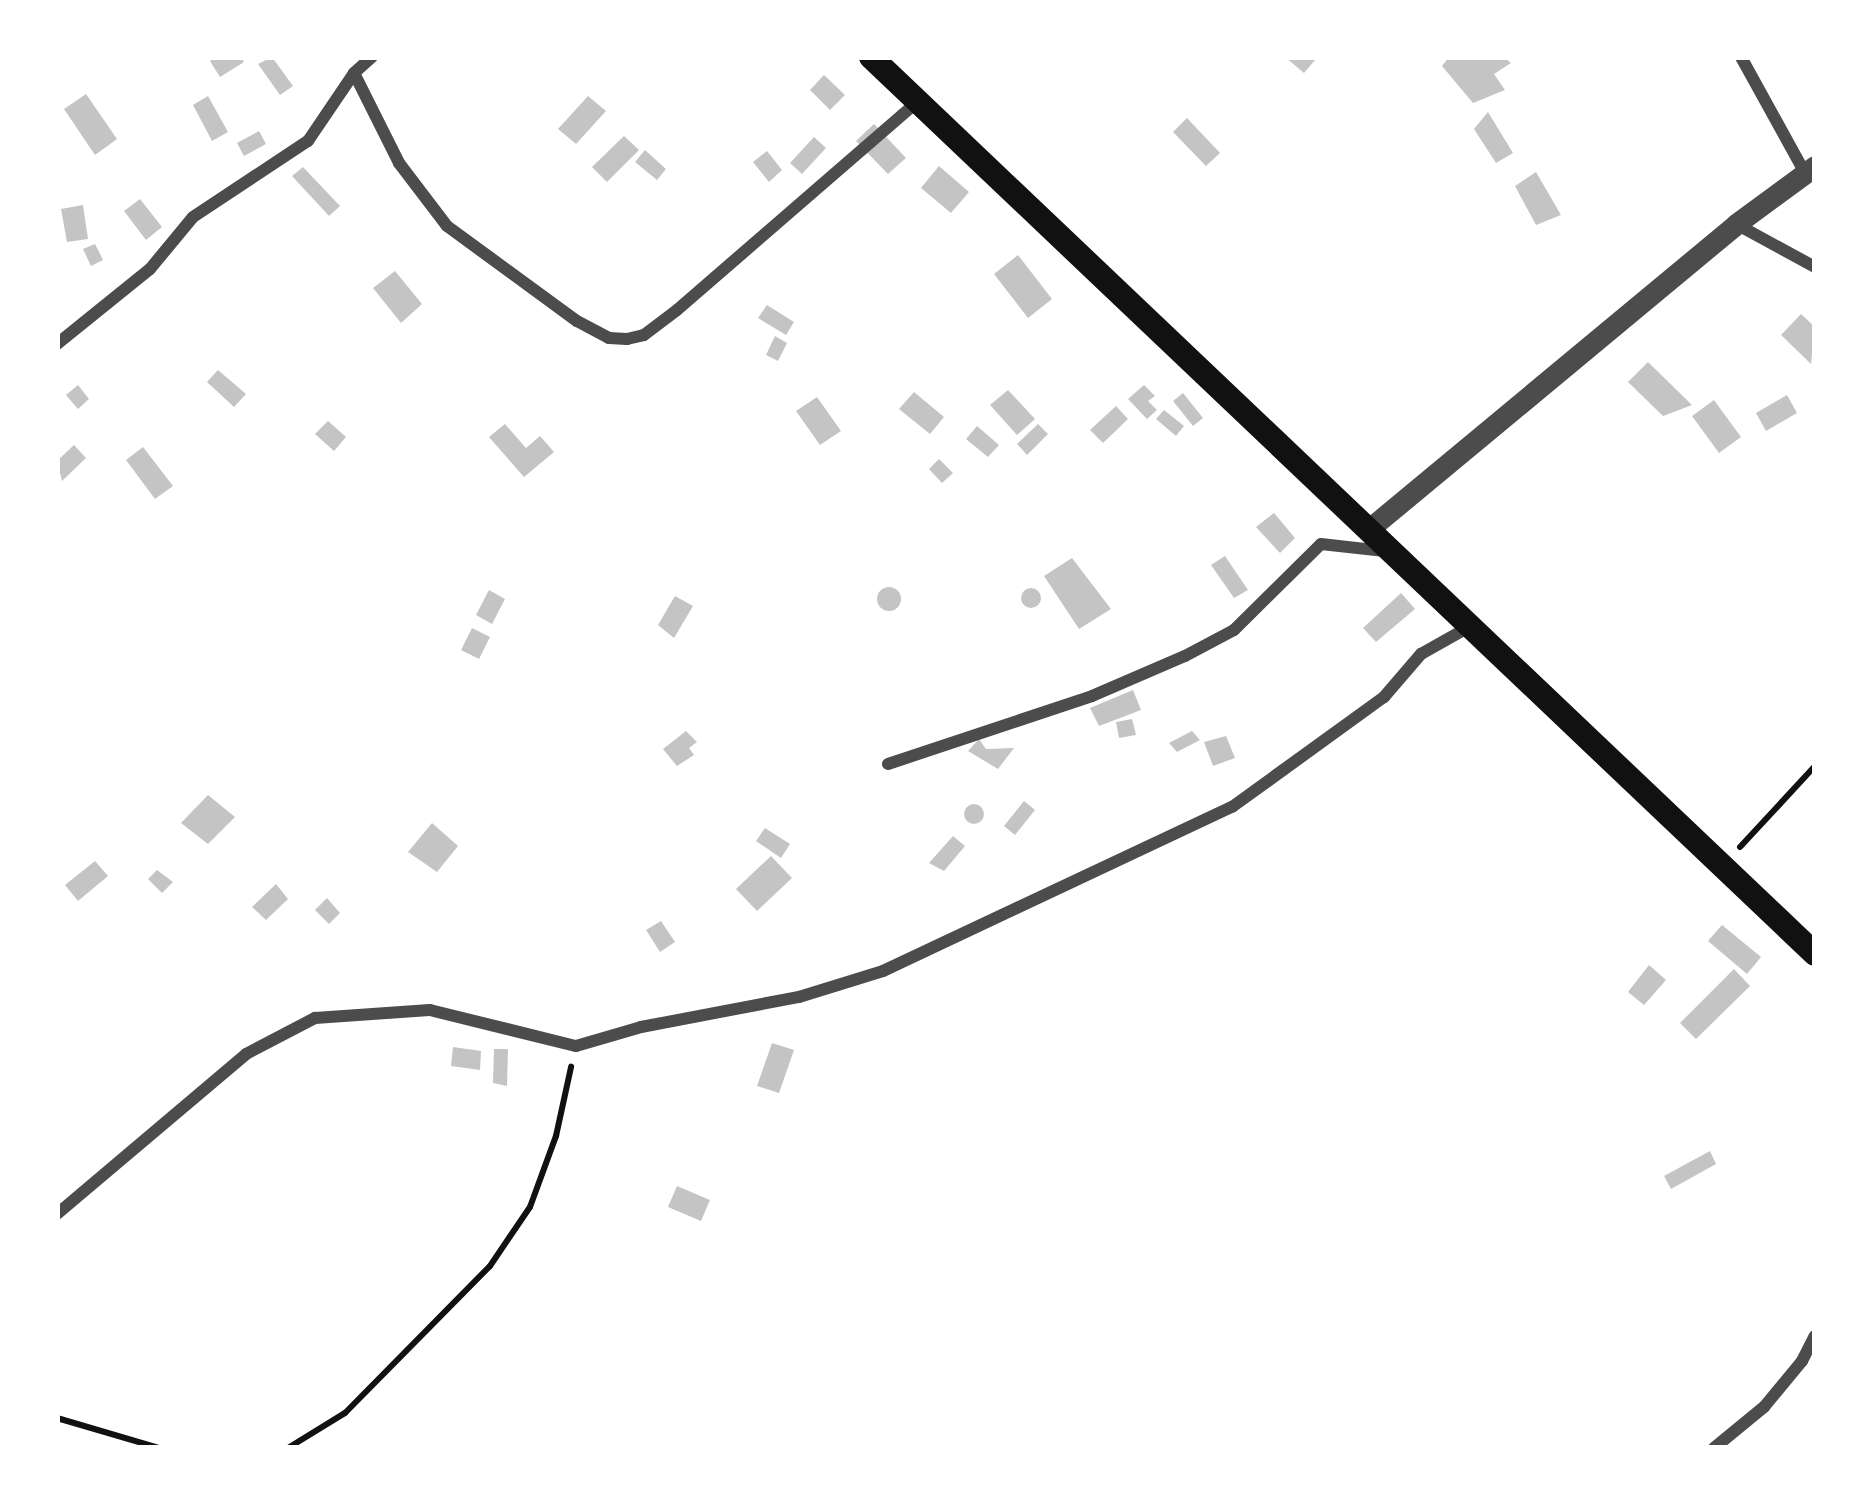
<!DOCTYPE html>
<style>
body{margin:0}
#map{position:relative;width:1872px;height:1505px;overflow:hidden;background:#fff;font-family:"Nunito Sans",sans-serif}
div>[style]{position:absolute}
.building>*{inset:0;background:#c4c4c4}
.round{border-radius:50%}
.path>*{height:6px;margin:-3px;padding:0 3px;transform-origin:3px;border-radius:3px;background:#111}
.minor>*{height:12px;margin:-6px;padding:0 6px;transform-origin:6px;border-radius:6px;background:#4c4c4c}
.tertiary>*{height:21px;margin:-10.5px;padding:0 10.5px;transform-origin:10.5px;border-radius:10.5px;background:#4c4c4c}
.secondary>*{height:24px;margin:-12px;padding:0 12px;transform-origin:12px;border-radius:12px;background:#111}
span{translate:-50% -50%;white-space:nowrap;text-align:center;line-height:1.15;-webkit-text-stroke:9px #fff;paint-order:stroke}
.frame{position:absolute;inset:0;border:60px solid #fff;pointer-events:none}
</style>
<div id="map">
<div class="building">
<div style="clip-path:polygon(216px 57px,241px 57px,244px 62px,220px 77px,210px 61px)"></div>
<div style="clip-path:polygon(272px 57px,293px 86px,280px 95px,258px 64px)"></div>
<div style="clip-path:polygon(1285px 57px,1314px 57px,1316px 59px,1304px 73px)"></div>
<div style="clip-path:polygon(1449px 57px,1504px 57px,1511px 63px,1494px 74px,1505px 90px,1473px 103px,1442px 66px)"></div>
<div style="clip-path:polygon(824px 75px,845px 95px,830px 110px,810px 90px)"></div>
<div style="clip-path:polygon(86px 94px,117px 139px,95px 155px,64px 109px)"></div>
<div style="clip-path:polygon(208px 96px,228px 132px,212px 141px,193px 105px)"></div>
<div style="clip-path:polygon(588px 96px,606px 111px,576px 144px,558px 129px)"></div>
<div style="clip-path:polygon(1488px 112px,1513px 153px,1496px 163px,1474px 129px)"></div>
<div style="clip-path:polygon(1187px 118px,1220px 153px,1206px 166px,1173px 132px)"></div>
<div style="clip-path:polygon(874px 124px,906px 158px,888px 174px,856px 141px)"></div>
<div style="clip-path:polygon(259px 131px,266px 144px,244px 156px,237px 143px)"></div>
<div style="clip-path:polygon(624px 136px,639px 150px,607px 182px,592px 167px)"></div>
<div style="clip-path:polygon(814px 137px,826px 148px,802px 174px,790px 163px)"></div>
<div style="clip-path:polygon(645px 150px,666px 169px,657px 180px,635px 162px)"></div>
<div style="clip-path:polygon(767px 151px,782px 170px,769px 182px,753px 162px)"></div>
<div style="clip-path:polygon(939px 166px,969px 192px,951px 213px,921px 188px)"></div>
<div style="clip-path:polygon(303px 167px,340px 206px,329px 216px,292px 176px)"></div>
<div style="clip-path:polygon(1536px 172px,1561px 215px,1536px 225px,1515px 186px)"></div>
<div style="clip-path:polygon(140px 199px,162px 227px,146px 240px,124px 211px)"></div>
<div style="clip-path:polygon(83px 205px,88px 239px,67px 242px,61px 209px)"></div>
<div style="clip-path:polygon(95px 244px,103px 260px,91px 266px,83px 249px)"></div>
<div style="clip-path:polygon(1018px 255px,1052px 299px,1028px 318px,994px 274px)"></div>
<div style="clip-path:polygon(395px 271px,422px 304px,401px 323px,373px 288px)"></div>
<div style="clip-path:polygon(767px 305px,794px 322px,786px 335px,758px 318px)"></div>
<div style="clip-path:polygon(1801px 314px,1815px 327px,1811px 364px,1781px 335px)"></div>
<div style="clip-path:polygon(775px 336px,787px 343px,778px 361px,766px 355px)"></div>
<div style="clip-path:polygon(1648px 362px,1692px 405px,1663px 416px,1628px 382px)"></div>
<div style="clip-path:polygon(218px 370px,246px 394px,234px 407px,207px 382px)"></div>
<div style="clip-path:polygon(78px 385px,89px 399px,78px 409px,66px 395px)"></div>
<div style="clip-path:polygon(1144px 385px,1155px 396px,1148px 401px,1157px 410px,1147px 419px,1128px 399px)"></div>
<div style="clip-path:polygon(1008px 390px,1035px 419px,1017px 435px,990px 405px)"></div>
<div style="clip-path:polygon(914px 392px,944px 417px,930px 434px,899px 409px)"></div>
<div style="clip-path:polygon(1183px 393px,1203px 418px,1193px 426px,1173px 401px)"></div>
<div style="clip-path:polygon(1787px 395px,1797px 413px,1766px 431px,1756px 413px)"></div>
<div style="clip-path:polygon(817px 397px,841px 431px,820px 445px,796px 411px)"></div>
<div style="clip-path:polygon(1714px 400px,1741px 437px,1719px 453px,1692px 416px)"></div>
<div style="clip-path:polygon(1116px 406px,1128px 419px,1103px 443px,1090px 430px)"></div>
<div style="clip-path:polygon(1164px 410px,1184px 426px,1176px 436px,1156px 419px)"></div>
<div style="clip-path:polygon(328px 421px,346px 437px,334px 451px,315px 434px)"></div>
<div style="clip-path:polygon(505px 424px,526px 448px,540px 436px,554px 452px,524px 477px,489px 437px)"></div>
<div style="clip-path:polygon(1038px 424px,1048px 434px,1027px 455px,1017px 444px)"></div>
<div style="clip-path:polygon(977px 426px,999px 445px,988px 457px,966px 439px)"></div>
<div style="clip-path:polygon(74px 445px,86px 458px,62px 481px,57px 461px)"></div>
<div style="clip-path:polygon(143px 447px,173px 486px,155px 499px,126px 460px)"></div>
<div style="clip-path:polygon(939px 459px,953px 473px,942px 483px,929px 469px)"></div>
<div style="clip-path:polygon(1274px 513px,1295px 538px,1280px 553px,1256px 527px)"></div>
<div style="clip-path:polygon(1225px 556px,1248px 590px,1234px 598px,1211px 565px)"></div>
<div style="clip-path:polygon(1072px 558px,1111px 609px,1079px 629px,1044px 576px)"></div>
<div class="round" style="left:877px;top:587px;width:24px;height:24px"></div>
<div class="round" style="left:1021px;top:588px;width:20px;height:20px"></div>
<div style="clip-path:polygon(489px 590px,505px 599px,492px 624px,476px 615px)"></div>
<div style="clip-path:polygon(1401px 593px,1415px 609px,1376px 642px,1363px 628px)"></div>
<div style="clip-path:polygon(675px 596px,693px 606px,674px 638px,658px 625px)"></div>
<div style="clip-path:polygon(472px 628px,490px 637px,479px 659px,461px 650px)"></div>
<div style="clip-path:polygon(1133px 690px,1141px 710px,1099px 726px,1090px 708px)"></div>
<div style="clip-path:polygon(1132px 719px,1136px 735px,1119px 738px,1116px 722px)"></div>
<div style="clip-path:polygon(686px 731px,697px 742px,689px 748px,694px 755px,677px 766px,663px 749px)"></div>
<div style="clip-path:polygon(1192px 731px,1200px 740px,1177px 752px,1169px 743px)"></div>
<div style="clip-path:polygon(1226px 736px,1235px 758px,1213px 766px,1204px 742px)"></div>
<div style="clip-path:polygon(979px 739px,986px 749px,1014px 748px,998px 769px,968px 751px)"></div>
<div style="clip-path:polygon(208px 795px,235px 817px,208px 844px,181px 823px)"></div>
<div style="clip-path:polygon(1024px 801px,1035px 810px,1015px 835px,1004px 826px)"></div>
<div class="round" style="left:964px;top:804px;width:20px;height:20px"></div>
<div style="clip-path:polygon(432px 823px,458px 846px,437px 872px,408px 852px)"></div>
<div style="clip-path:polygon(765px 828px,790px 844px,781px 858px,756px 841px)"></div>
<div style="clip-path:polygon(953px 836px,965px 846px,944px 871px,929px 863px)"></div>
<div style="clip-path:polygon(771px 856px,792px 878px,757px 911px,736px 889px)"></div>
<div style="clip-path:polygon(95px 861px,108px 876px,78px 901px,65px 885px)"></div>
<div style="clip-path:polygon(157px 870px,173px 882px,162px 893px,148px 879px)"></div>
<div style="clip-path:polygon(276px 884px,288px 899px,266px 920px,252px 907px)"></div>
<div style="clip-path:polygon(327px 898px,340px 913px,329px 924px,315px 910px)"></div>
<div style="clip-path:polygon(661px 921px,675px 942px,660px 952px,646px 930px)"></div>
<div style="clip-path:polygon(1722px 925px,1761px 957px,1747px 974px,1708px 941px)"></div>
<div style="clip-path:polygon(1649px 965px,1666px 980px,1644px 1005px,1628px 992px)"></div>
<div style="clip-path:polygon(1734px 969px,1750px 986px,1696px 1039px,1680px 1023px)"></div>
<div style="clip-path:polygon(772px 1043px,794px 1050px,779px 1093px,757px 1086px)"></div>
<div style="clip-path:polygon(453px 1047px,481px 1051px,480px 1070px,451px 1066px)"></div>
<div style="clip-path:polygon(494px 1049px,508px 1049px,507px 1086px,493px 1083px)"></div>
<div style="clip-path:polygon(1710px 1151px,1716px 1164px,1671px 1189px,1664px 1176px)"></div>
<div style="clip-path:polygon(677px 1186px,710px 1200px,701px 1221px,668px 1207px)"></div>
</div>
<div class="path">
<div style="left:1740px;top:847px;width:110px;rotate:-47.2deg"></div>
<div style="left:57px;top:1418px;width:106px;rotate:16.4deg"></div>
<div style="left:288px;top:1448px;width:67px;rotate:-31.6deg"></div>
<div style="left:345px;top:1413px;width:206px;rotate:-45.4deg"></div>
<div style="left:490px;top:1266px;width:71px;rotate:-55.9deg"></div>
<div style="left:530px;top:1207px;width:76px;rotate:-69.9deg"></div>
<div style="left:556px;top:1136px;width:71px;rotate:-77.7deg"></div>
</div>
<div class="minor">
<div style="left:1741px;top:57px;width:132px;rotate:61.1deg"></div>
<div style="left:354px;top:73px;width:101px;rotate:63.4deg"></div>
<div style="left:399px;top:163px;width:79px;rotate:52.7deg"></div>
<div style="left:447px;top:226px;width:161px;rotate:36.2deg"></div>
<div style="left:577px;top:321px;width:36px;rotate:28deg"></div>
<div style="left:609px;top:338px;width:18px;rotate:3deg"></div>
<div style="left:627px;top:339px;width:17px;rotate:-13deg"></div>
<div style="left:644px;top:335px;width:41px;rotate:-37.1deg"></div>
<div style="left:677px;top:310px;width:318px;rotate:-40.9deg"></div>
<div style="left:1736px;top:224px;width:90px;rotate:28.6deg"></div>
<div style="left:57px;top:344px;width:119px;rotate:-38.9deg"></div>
<div style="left:150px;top:269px;width:67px;rotate:-50.4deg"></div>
<div style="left:193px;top:217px;width:138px;rotate:-33.5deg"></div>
<div style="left:308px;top:141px;width:82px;rotate:-55.9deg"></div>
<div style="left:354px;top:73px;width:24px;rotate:-42deg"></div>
<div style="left:888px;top:764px;width:215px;rotate:-18.4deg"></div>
<div style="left:1092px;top:696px;width:101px;rotate:-23.3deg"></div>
<div style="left:1185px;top:656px;width:55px;rotate:-28deg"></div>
<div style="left:1234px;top:630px;width:122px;rotate:-44.7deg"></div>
<div style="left:1321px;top:544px;width:62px;rotate:6.4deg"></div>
<div style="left:57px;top:1214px;width:248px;rotate:-40.2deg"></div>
<div style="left:246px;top:1054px;width:78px;rotate:-27.6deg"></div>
<div style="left:315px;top:1018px;width:115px;rotate:-4deg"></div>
<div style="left:430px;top:1010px;width:150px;rotate:13.9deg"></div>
<div style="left:576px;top:1046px;width:68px;rotate:-16.3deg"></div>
<div style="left:641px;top:1027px;width:161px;rotate:-10.8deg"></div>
<div style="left:799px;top:997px;width:88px;rotate:-17.2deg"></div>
<div style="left:883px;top:971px;width:386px;rotate:-25.2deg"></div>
<div style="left:1232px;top:807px;width:188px;rotate:-35.9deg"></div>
<div style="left:1384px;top:697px;width:57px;rotate:-49.3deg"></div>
<div style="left:1421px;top:654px;width:55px;rotate:-29.4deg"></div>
<div style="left:1714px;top:1448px;width:65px;rotate:-39.4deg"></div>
<div style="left:1764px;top:1407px;width:60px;rotate:-50.4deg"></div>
<div style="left:1802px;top:1361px;width:28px;rotate:-63deg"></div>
</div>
<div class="tertiary">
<div style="left:1369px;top:529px;width:477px;rotate:-39.7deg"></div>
<div style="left:1736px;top:224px;width:98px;rotate:-36.3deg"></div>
</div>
<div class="secondary">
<div style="left:871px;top:57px;width:1302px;rotate:43.54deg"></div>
</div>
<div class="frame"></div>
</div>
